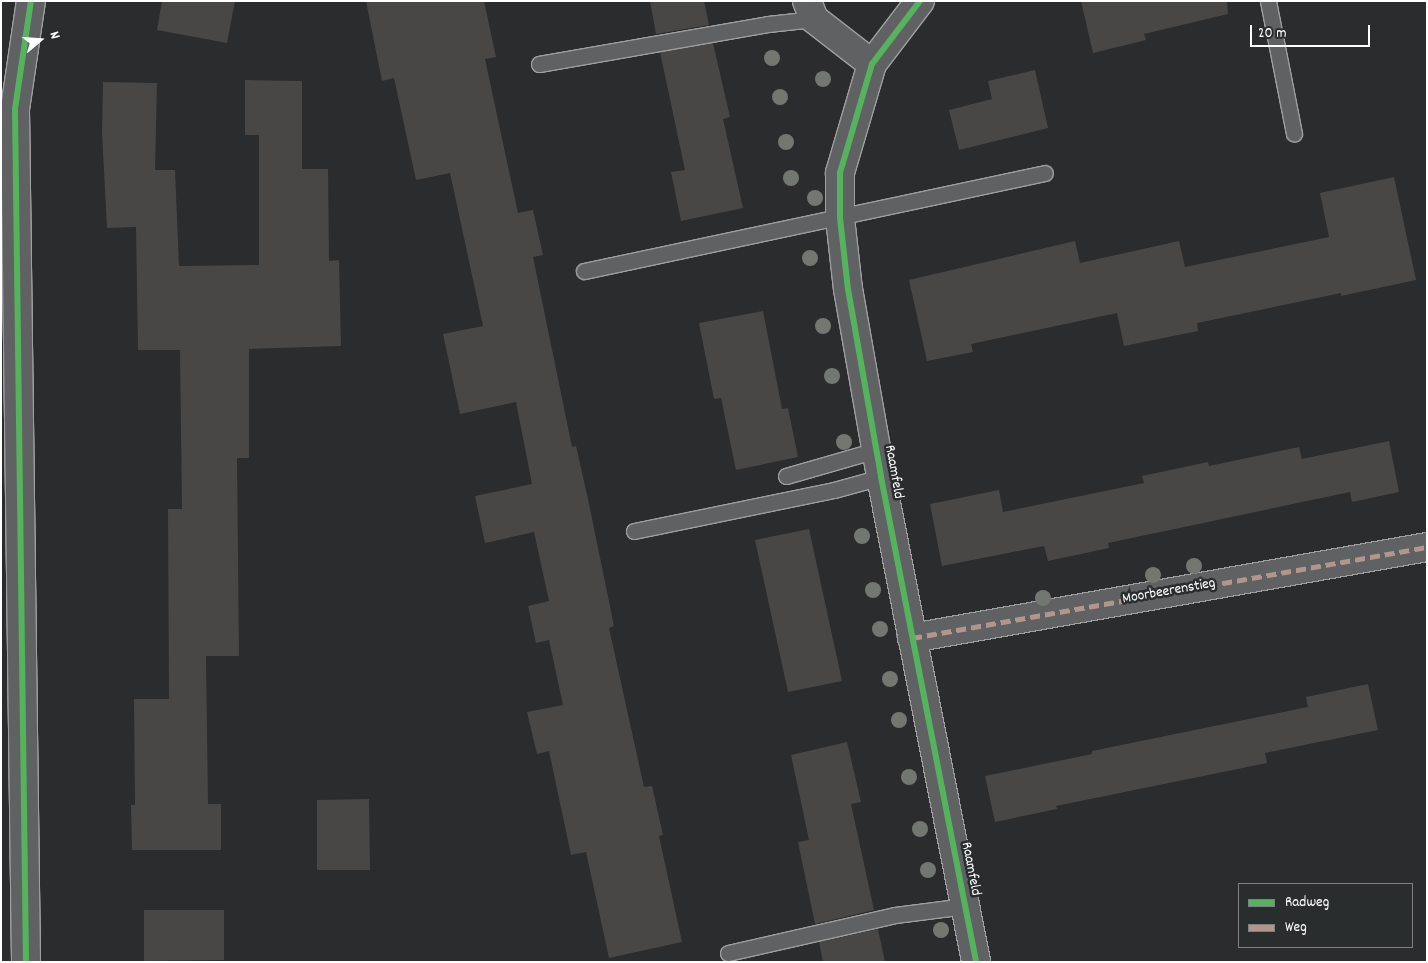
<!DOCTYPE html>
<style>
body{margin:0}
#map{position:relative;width:1428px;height:963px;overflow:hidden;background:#2b2c2d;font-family:Dekko,sans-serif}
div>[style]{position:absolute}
.building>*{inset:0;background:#494646}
.roads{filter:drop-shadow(1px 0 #a0a0a0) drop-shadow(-1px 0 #a0a0a0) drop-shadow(0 1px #a0a0a0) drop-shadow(0 -1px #a0a0a0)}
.service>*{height:15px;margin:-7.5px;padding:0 7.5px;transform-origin:7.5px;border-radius:7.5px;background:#606162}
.minor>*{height:28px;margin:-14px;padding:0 14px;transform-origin:14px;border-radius:14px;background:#606162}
.quiet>*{height:5px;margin-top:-2.5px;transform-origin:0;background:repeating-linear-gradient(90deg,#b2968c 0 10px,transparent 0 15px)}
.cycleway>*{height:6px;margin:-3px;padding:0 3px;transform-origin:3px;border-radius:3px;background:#56b35d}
.trees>*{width:16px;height:16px;margin:-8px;border-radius:50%;background:#727771}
span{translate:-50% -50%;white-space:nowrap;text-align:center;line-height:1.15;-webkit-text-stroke:5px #2a2d2e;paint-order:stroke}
.street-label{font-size:15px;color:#fff}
.frame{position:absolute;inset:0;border:2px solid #fff;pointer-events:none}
.legend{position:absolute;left:1238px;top:883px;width:175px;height:65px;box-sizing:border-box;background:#2a2d2e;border:1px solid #7f8182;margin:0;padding:6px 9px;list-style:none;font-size:15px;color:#fff}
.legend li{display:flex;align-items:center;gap:10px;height:25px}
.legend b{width:25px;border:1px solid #7f8182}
.north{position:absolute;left:15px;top:15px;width:50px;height:50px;-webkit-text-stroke:4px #2a2d2e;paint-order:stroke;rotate:72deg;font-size:14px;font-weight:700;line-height:20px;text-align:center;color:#fff}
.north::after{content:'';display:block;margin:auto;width:18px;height:22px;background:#fff;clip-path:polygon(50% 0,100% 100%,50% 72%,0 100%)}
.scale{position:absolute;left:1250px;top:25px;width:120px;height:22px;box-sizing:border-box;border:2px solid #fff;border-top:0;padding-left:6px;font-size:15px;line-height:18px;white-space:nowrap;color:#fff;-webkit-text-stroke:4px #2a2d2e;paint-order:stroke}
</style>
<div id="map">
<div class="building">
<div style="clip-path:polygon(162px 1px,235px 1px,227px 43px,157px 30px)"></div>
<div style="clip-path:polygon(366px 1px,484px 1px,496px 57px,485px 59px,518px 213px,533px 210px,543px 255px,533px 257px,572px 447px,576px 446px,588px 499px,614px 626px,609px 628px,644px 787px,652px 786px,663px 835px,659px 836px,682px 942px,609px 958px,586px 852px,571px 855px,549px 751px,537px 754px,527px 712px,563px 705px,549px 640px,536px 643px,528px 606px,549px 601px,534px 532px,485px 543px,475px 496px,532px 484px,516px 402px,460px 414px,443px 334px,483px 326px,450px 173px,416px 180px,394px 78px,382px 81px)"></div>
<div style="clip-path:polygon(650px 1px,704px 1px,709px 25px,656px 34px)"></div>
<div style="clip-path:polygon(1081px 1px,1227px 1px,1228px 14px,1144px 34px,1146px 40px,1093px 53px)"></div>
<div style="clip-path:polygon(713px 43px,730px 117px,723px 119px,743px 208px,681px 221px,671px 172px,685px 170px,660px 52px)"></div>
<div style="clip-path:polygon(1035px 70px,1048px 128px,959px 150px,949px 110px,992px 99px,988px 81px)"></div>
<div style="clip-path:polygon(245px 80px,302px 81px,302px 169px,328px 169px,329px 261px,339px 260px,341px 346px,249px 349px,249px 458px,237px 458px,239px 656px,206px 656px,208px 804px,221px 804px,221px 850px,132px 850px,131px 805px,135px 805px,134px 699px,169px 699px,168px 509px,182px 509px,180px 350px,138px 350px,136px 227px,107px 228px,102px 133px,103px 82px,157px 83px,155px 170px,175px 170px,179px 266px,259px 265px,259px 135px,245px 135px)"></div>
<div style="clip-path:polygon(1394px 177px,1416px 280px,1341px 296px,1341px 293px,1197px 323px,1198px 331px,1124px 346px,1117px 313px,971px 344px,973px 352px,927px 361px,909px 280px,1075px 241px,1080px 263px,1179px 241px,1185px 267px,1329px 237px,1320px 193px)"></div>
<div style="clip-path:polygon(763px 311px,782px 409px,788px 408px,798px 457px,736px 470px,721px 398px,714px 399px,699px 323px)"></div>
<div style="clip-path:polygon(1389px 441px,1399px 492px,1352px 502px,1350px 492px,1108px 543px,1109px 548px,1048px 561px,1044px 546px,942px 566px,930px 504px,999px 490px,1003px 512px,1144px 483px,1142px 476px,1208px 462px,1209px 466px,1299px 447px,1302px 459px)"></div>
<div style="clip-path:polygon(809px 529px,842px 681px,788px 692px,755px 540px)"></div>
<div style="clip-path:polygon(1368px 684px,1378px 730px,1265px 753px,1267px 763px,1056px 806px,1057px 809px,995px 822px,985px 776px,1092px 754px,1092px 751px,1308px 707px,1306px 697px)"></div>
<div style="clip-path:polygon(847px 742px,861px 802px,851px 804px,874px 910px,815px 924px,798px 842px,809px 840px,791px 755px)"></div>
<div style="clip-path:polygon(369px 799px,370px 870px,317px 870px,317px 800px)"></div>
<div style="clip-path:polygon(144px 910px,224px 910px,224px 960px,144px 961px)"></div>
<div style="clip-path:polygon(878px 929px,885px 962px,823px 962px,819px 942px)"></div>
</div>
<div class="roads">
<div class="service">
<div style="left:1268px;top:1px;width:135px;rotate:78.9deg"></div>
<div style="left:539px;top:64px;width:232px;rotate:-9.9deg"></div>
<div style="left:768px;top:24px;width:46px;rotate:-6.2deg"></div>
<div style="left:584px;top:271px;width:471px;rotate:-12deg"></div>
<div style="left:786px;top:476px;width:94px;rotate:-16.1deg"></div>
<div style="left:634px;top:531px;width:204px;rotate:-11.6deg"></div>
<div style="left:834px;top:490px;width:49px;rotate:-15.5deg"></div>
<div style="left:728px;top:953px;width:171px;rotate:-12.8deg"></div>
<div style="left:895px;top:915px;width:71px;rotate:-7.3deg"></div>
</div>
<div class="minor">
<div style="left:807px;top:1px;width:19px;rotate:69deg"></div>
<div style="left:814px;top:19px;width:73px;rotate:37.8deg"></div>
<div style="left:920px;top:1px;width:79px;rotate:127.3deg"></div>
<div style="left:872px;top:64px;width:114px;rotate:106.4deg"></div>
<div style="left:840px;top:173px;width:45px;rotate:90deg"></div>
<div style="left:840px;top:218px;width:71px;rotate:83.6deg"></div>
<div style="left:848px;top:289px;width:191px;rotate:80deg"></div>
<div style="left:881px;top:477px;width:494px;rotate:78.9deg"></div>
<div style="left:912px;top:638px;width:523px;rotate:-10.02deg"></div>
<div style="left:26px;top:962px;width:853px;rotate:-90.74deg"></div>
<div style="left:15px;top:109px;width:109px;rotate:-81.6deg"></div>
</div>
</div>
<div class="quiet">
<div style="left:912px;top:638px;width:523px;rotate:-10.02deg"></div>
</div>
<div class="cycleway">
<div style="left:920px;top:1px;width:79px;rotate:127.3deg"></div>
<div style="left:872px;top:64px;width:114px;rotate:106.4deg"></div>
<div style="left:840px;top:173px;width:45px;rotate:90deg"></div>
<div style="left:840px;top:218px;width:71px;rotate:83.6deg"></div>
<div style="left:848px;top:289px;width:191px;rotate:80deg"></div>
<div style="left:881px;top:477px;width:494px;rotate:78.9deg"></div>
<div style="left:26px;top:962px;width:853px;rotate:-90.74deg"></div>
<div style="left:15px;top:109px;width:109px;rotate:-81.6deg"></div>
</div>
<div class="trees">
<div style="left:772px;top:58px"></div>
<div style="left:823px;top:79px"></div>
<div style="left:780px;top:97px"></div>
<div style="left:786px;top:142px"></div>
<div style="left:791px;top:178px"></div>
<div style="left:815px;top:198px"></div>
<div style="left:810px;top:258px"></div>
<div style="left:823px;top:326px"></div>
<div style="left:832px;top:376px"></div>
<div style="left:844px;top:442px"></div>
<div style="left:862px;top:536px"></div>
<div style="left:1194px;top:566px"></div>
<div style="left:1153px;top:575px"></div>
<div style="left:873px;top:590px"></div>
<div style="left:1043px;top:598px"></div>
<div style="left:880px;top:629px"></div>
<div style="left:890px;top:679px"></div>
<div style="left:899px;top:720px"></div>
<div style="left:909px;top:777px"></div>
<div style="left:920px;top:829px"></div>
<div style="left:928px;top:870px"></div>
<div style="left:941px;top:930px"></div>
</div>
<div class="street-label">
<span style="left:893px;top:472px;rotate:80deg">Raamfeld</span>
<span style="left:1169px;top:592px;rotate:-10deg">Moorbeerenstieg</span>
<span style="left:970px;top:869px;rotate:79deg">Raamfeld</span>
</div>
<div class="frame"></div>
<ul class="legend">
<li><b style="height:6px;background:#56b35d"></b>Radweg</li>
<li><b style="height:6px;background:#b2968c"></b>Weg</li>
</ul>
<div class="north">N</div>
<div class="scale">20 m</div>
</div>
